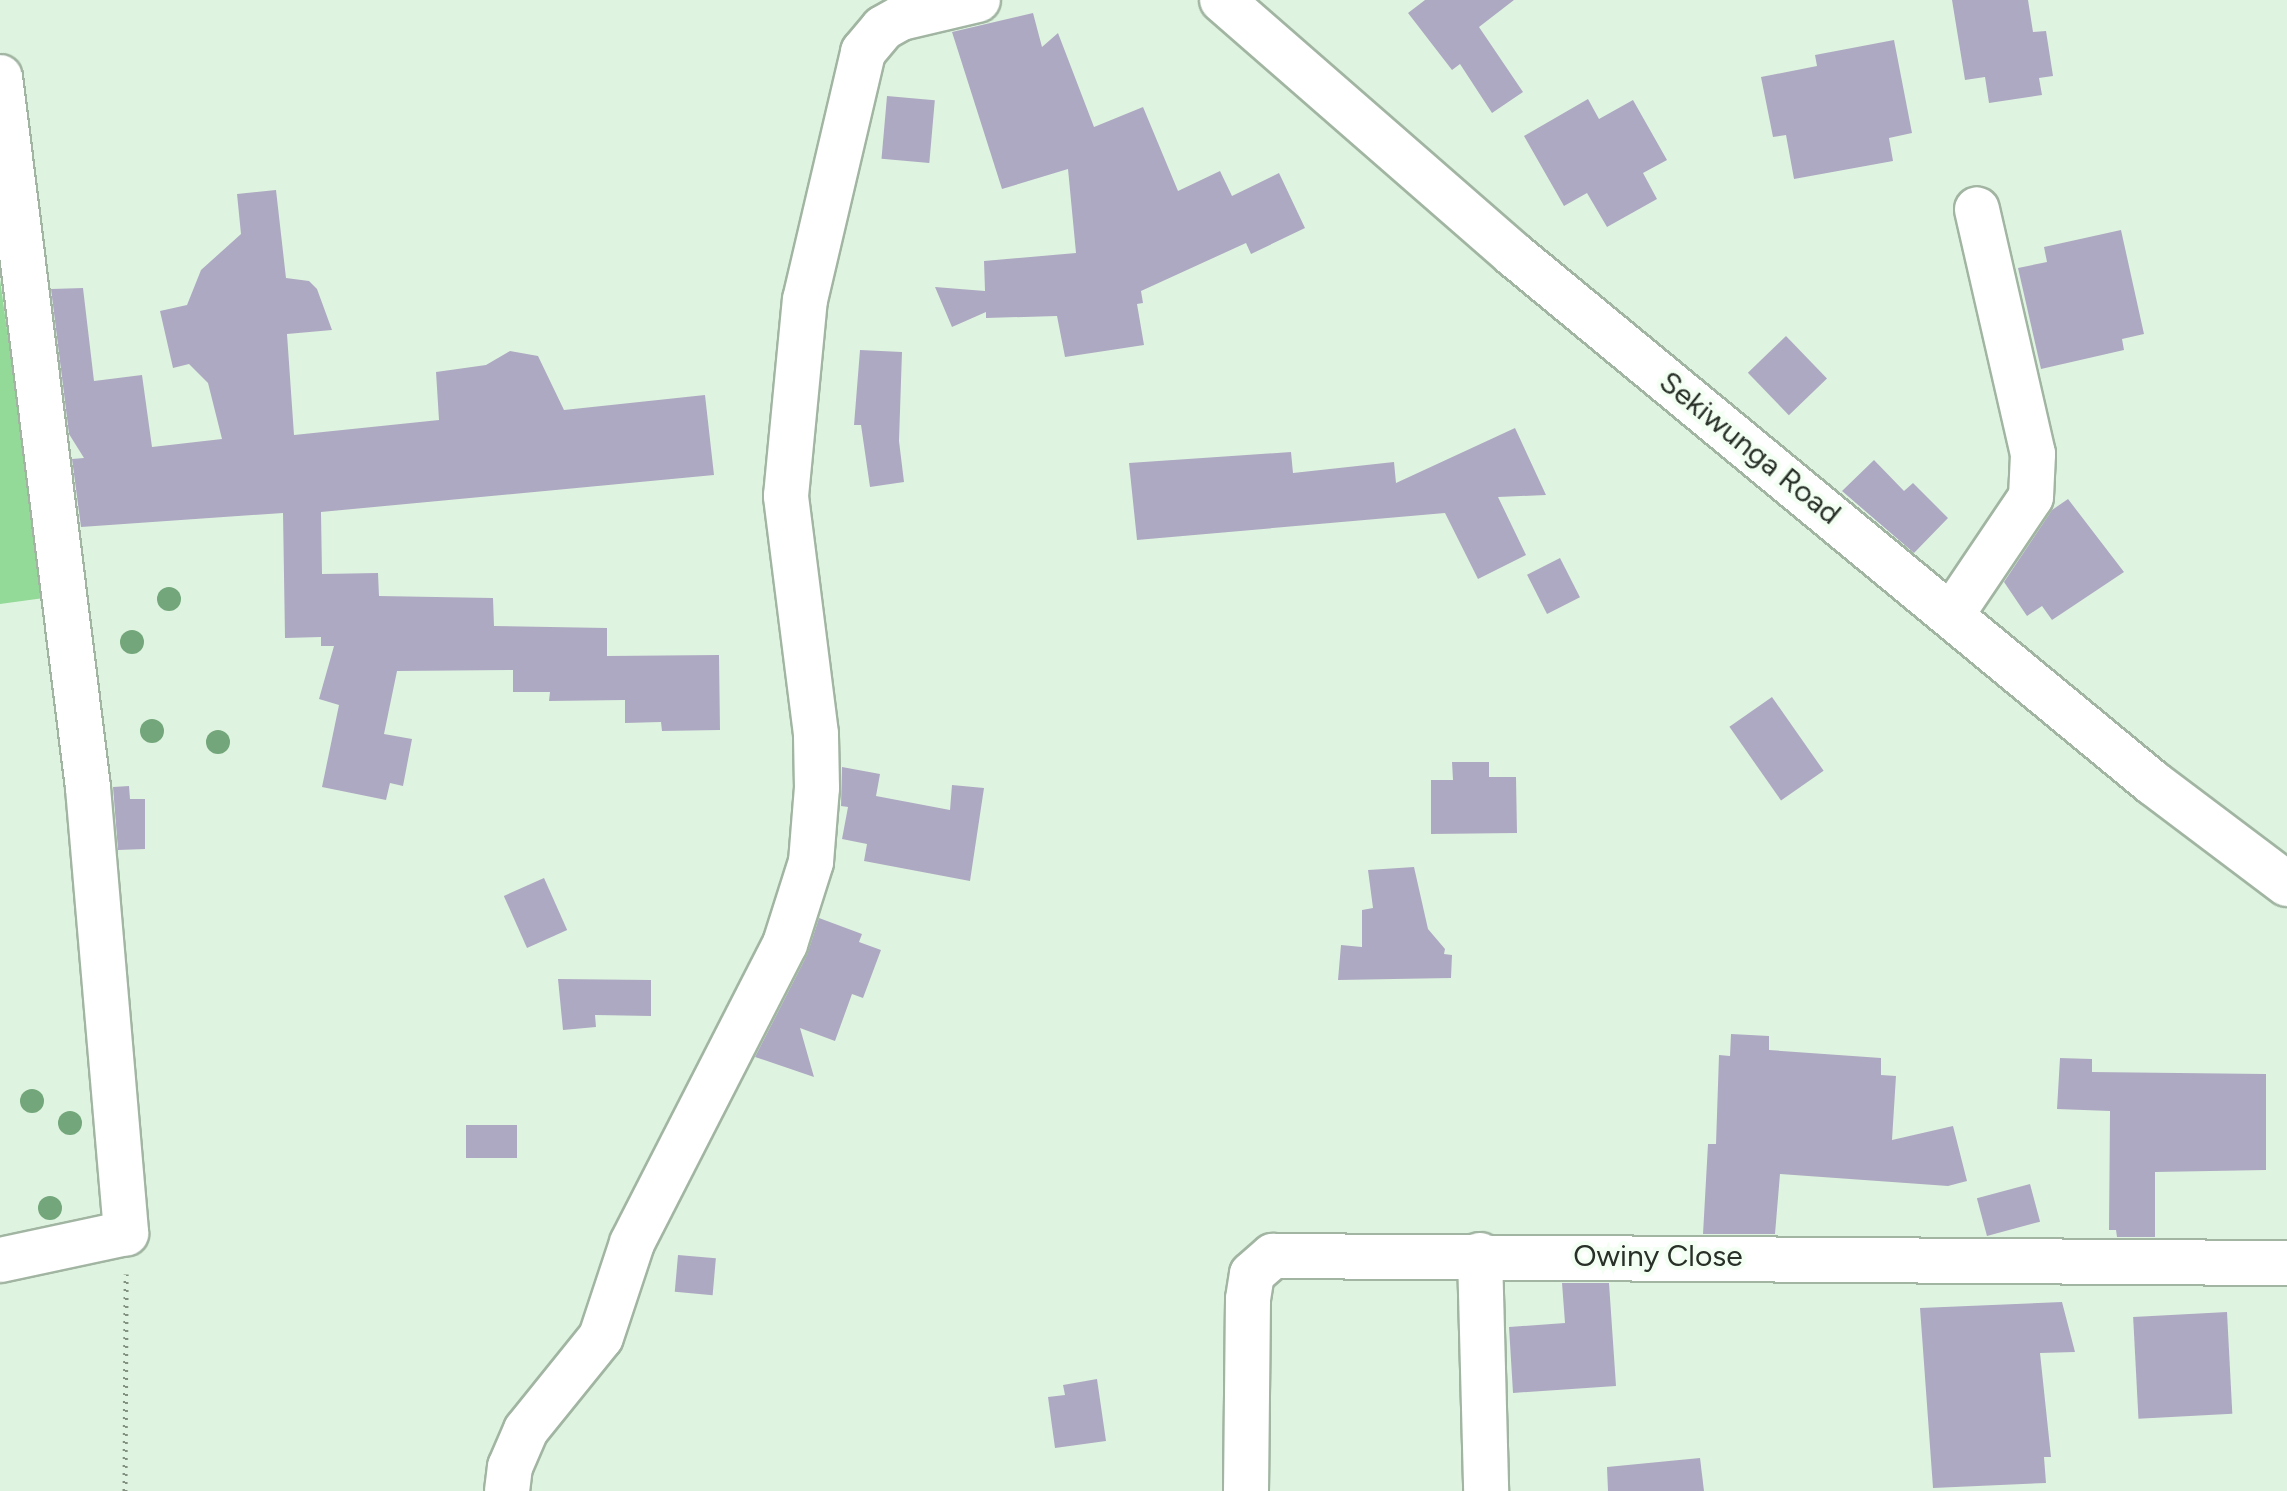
<!DOCTYPE html>
<html>
<head>
<meta charset="utf-8">
<style>
  body { margin:0 }
  #map { position:relative; width:2287px; height:1491px; overflow:hidden; background:#dff4e0; font-family:Figtree,sans-serif }
  div>[style] { position:absolute }
  .green>* { inset:0; background:#93d998 }
  .building>* { inset:0; background:#aea9c2; transform-origin:0 0 }
  .path>* { height:5px; margin-top:-2.5px; transform-origin:0; background:repeating-linear-gradient(90deg,#839183 0 2px,transparent 0 8px) }
  .roads { filter:drop-shadow(2px 0 #a1b5a2) drop-shadow(-2px 0 #a1b5a2) drop-shadow(0 2px #a1b5a2) drop-shadow(0 -2px #a1b5a2) }
  .minor>* { height:44px; margin:-22px; padding:0 22px; transform-origin:22px; border-radius:22px; background:#fff }
  .secondary>* { height:44px; margin:-22px; padding:0 22px; transform-origin:22px; border-radius:22px; background:#fff }
  .trees>* { width:24px; height:24px; margin:-12px; border-radius:50%; background:#73a67a }
  span { translate:-50% -50%; white-space:nowrap; text-align:center; line-height:1.15; -webkit-text-stroke:8px #f2fff2; paint-order:stroke }
  .street-label { font-size:30px; color:#283028 }
</style>
</head>
<body>
<div id="map">
  <div class="green">
    <i style="clip-path:polygon(0 279px,44px 598px,0 604px)"></i>
  </div>
  <div class="building">
    <i style="clip-path:polygon(1425px 0,1514px 0,1479px 27px,1523px 92px,1492px 113px,1460px 64px,1452px 70px,1408px 13px)"></i>
    <i style="clip-path:polygon(1952px 0,2028px 0,2033px 32px,2046px 31px,2053px 76px,2039px 78px,2042px 95px,1989px 103px,1985px 77px,1965px 80px)"></i>
    <i style="clip-path:polygon(1033px 13px,1042px 47px,1058px 33px,1094px 127px,1143px 107px,1178px 191px,1220px 171px,1232px 196px,1279px 173px,1305px 228px,1251px 254px,1246px 243px,1141px 291px,1143px 303px,1137px 304px,1144px 345px,1065px 357px,1057px 316px,986px 318px,986px 312px,952px 327px,935px 287px,985px 291px,984px 261px,1076px 253px,1068px 169px,1002px 189px,952px 32px)"></i>
    <i style="clip-path:polygon(1894px 40px,1912px 133px,1889px 138px,1893px 161px,1794px 179px,1786px 135px,1773px 137px,1761px 77px,1817px 66px,1815px 55px)"></i>
    <i style="left:887px;top:96px;width:48px;height:63px;rotate:5deg"></i>
    <i style="clip-path:polygon(1588px 99px,1599px 119px,1633px 100px,1667px 160px,1643px 173px,1657px 199px,1607px 227px,1587px 193px,1564px 206px,1524px 136px)"></i>
    <i style="clip-path:polygon(276px 190px,286px 278px,309px 281px,317px 289px,332px 330px,287px 334px,294px 435px,439px 420px,436px 372px,486px 365px,510px 351px,538px 356px,564px 410px,705px 395px,714px 475px,321px 512px,322px 574px,378px 573px,379px 596px,493px 598px,494px 626px,607px 628px,607px 656px,719px 655px,720px 730px,662px 731px,661px 722px,625px 723px,625px 700px,549px 701px,550px 692px,513px 692px,513px 670px,397px 671px,384px 734px,412px 739px,403px 786px,390px 783px,386px 800px,322px 787px,339px 705px,319px 699px,334px 646px,321px 646px,321px 637px,285px 638px,283px 513px,81px 527px,72px 459px,84px 458px,69px 434px,51px 289px,83px 288px,94px 381px,142px 375px,152px 447px,222px 439px,208px 383px,189px 364px,173px 368px,160px 311px,187px 305px,201px 270px,241px 234px,237px 194px)"></i>
    <i style="clip-path:polygon(2121px 230px,2144px 334px,2122px 339px,2124px 350px,2041px 369px,2018px 268px,2047px 262px,2044px 247px)"></i>
    <i style="left:1786px;top:336px;width:59px;height:53px;rotate:46deg"></i>
    <i style="clip-path:polygon(860px 350px,902px 352px,899px 441px,904px 482px,870px 487px,861px 425px,854px 425px)"></i>
    <i style="clip-path:polygon(1515px 428px,1546px 495px,1498px 497px,1526px 555px,1478px 579px,1445px 513px,1137px 540px,1129px 463px,1291px 452px,1293px 473px,1394px 462px,1396px 483px)"></i>
    <i style="clip-path:polygon(1874px 460px,1904px 491px,1913px 483px,1948px 518px,1914px 553px,1842px 491px)"></i>
    <i style="clip-path:polygon(2068px 499px,2124px 572px,2052px 620px,2042px 606px,2027px 616px,2004px 582px,2052px 510px)"></i>
    <i style="left:1560px;top:558px;width:44px;height:37px;rotate:63deg"></i>
    <i style="left:1772px;top:697px;width:90px;height:52px;rotate:55deg"></i>
    <i style="clip-path:polygon(1452px 762px,1489px 762px,1489px 777px,1516px 777px,1517px 833px,1431px 834px,1431px 780px,1453px 780px)"></i>
    <i style="clip-path:polygon(842px 767px,880px 774px,876px 796px,950px 810px,952px 785px,984px 788px,970px 881px,864px 861px,867px 844px,842px 839px,848px 807px,841px 806px)"></i>
    <i style="clip-path:polygon(129px 786px,130px 799px,145px 799px,145px 849px,118px 850px,113px 787px)"></i>
    <i style="clip-path:polygon(1414px 867px,1428px 929px,1445px 949px,1444px 954px,1452px 955px,1451px 978px,1338px 980px,1341px 945px,1362px 947px,1362px 910px,1373px 908px,1368px 870px)"></i>
    <i style="left:544px;top:878px;width:57px;height:44px;rotate:66deg"></i>
    <i style="clip-path:polygon(819px 918px,862px 934px,859px 942px,881px 950px,863px 998px,852px 994px,835px 1041px,800px 1028px,814px 1077px,755px 1057px,807px 955px)"></i>
    <i style="clip-path:polygon(558px 979px,651px 980px,651px 1016px,595px 1015px,596px 1027px,563px 1030px)"></i>
    <i style="clip-path:polygon(1731px 1034px,1769px 1036px,1769px 1050px,1881px 1058px,1881px 1075px,1896px 1076px,1892px 1140px,1953px 1126px,1967px 1181px,1948px 1186px,1780px 1174px,1775px 1234px,1703px 1234px,1708px 1144px,1716px 1144px,1719px 1055px,1730px 1056px)"></i>
    <i style="clip-path:polygon(2060px 1058px,2092px 1059px,2092px 1072px,2266px 1074px,2266px 1170px,2155px 1172px,2155px 1237px,2117px 1237px,2116px 1230px,2109px 1230px,2110px 1111px,2057px 1109px)"></i>
    <i style="left:517px;top:1125px;width:33px;height:51px;rotate:90deg"></i>
    <i style="left:2030px;top:1184px;width:39px;height:55px;rotate:75deg"></i>
    <i style="left:678px;top:1255px;width:38px;height:37px;rotate:5deg"></i>
    <i style="clip-path:polygon(1562px 1283px,1609px 1283px,1616px 1386px,1513px 1393px,1509px 1327px,1565px 1323px)"></i>
    <i style="clip-path:polygon(2062px 1302px,2075px 1352px,2040px 1353px,2051px 1457px,2044px 1457px,2046px 1483px,1933px 1488px,1920px 1308px)"></i>
    <i style="left:2227px;top:1312px;width:102px;height:94px;rotate:87deg"></i>
    <i style="clip-path:polygon(1097px 1379px,1106px 1441px,1055px 1448px,1048px 1397px,1065px 1395px,1063px 1385px)"></i>
    <i style="clip-path:polygon(1700px 1458px,1704px 1491px,1608px 1491px,1607px 1467px)"></i>
  </div>
  <div class="path">
    <i style="left:125px;top:1491px;width:217px;rotate:-89.7deg"></i>
  </div>
  <div class="roads">
    <div class="minor">
      <i style="left:0;top:77px;width:716px;rotate:82.94deg"></i>
      <i style="left:88px;top:788px;width:447px;rotate:85.1deg"></i>
      <i style="left:126px;top:1233px;width:129px;rotate:167.9deg"></i>
      <i style="left:1952px;top:614px;width:141px;rotate:-56deg"></i>
      <i style="left:2031px;top:497px;width:43px;rotate:-87.3deg"></i>
      <i style="left:2033px;top:454px;width:251px;rotate:-102.9deg"></i>
      <i style="left:1480px;top:1255px;width:236px;rotate:88.5deg"></i>
      <i style="left:507px;top:1491px;width:24px;rotate:-83deg"></i>
      <i style="left:510px;top:1467px;width:40px;rotate:-66.6deg"></i>
      <i style="left:526px;top:1430px;width:119px;rotate:-51.1deg"></i>
      <i style="left:601px;top:1337px;width:99px;rotate:-71.7deg"></i>
      <i style="left:632px;top:1243px;width:336px;rotate:-62.9deg"></i>
      <i style="left:785px;top:944px;width:86px;rotate:-72.4deg"></i>
      <i style="left:811px;top:862px;width:74px;rotate:-85.4deg"></i>
      <i style="left:817px;top:788px;width:54px;rotate:-91.1deg"></i>
      <i style="left:816px;top:734px;width:240px;rotate:-97.2deg"></i>
      <i style="left:786px;top:496px;width:197px;rotate:-84.5deg"></i>
      <i style="left:805px;top:300px;width:255px;rotate:-76.8deg"></i>
      <i style="left:863px;top:52px;width:31px;rotate:-50deg"></i>
      <i style="left:883px;top:28px;width:21px;rotate:-29deg"></i>
      <i style="left:901px;top:18px;width:79px;rotate:-13.2deg"></i>
      <i style="left:1246px;top:1491px;width:192px;rotate:-89.4deg"></i>
      <i style="left:1248px;top:1299px;width:25px;rotate:-81deg"></i>
      <i style="left:1252px;top:1274px;width:28px;rotate:-41deg"></i>
      <i style="left:1273px;top:1256px;width:1014px;rotate:0.4deg"></i>
    </div>
    <div class="secondary">
      <i style="left:1222px;top:0;width:386px;rotate:41.1deg"></i>
      <i style="left:1513px;top:254px;width:830px;rotate:39.58deg"></i>
      <i style="left:2153px;top:783px;width:168px;rotate:37deg"></i>
    </div>
  </div>
  <div class="trees">
    <i style="left:169px;top:599px"></i>
    <i style="left:132px;top:642px"></i>
    <i style="left:152px;top:731px"></i>
    <i style="left:218px;top:742px"></i>
    <i style="left:32px;top:1101px"></i>
    <i style="left:70px;top:1123px"></i>
    <i style="left:50px;top:1208px"></i>
  </div>
  <div class="street-label">
    <span style="left:1750px;top:448px;rotate:39deg">Sekiwunga Road</span>
    <span style="left:1658px;top:1256px">Owiny Close</span>
  </div>
</div>
</body>
</html>
